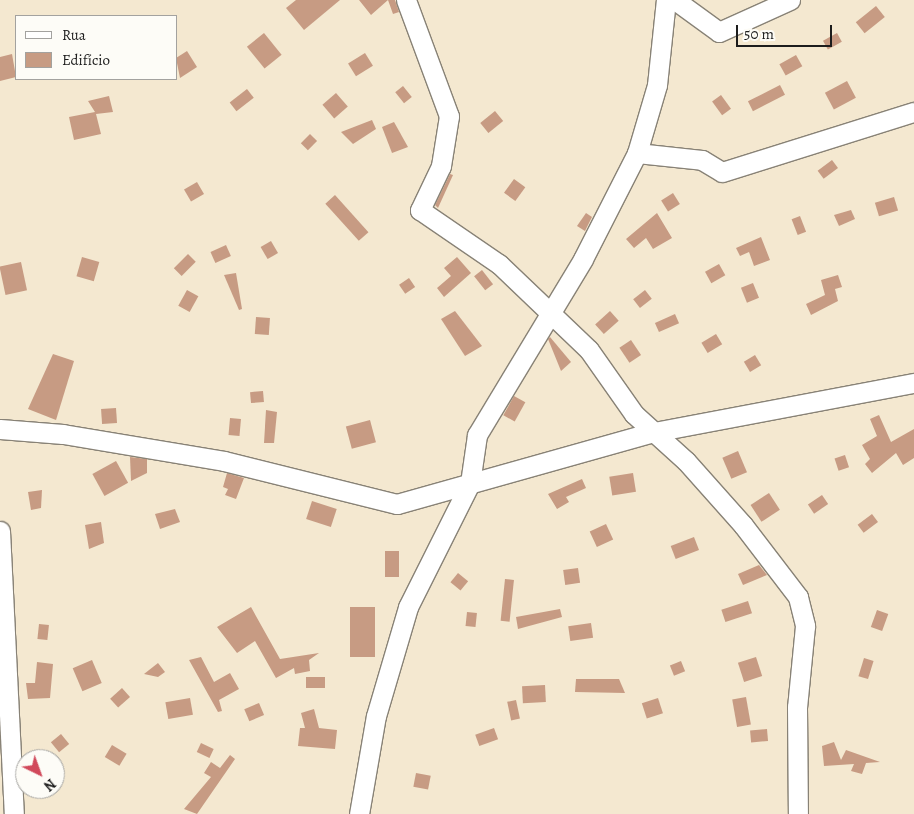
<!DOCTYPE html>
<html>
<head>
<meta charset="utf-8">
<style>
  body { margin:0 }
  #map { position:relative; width:914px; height:814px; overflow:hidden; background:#f4e8d0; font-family:Alegreya,serif }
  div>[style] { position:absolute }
  .building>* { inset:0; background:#c79b83; transform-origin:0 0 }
  .roads { filter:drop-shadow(1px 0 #888276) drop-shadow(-1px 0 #888276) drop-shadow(0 1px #888276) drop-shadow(0 -1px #888276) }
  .minor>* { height:19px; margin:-9.5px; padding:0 9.5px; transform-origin:9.5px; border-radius:9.5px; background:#fff }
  span { translate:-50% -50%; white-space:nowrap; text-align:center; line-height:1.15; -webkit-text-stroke:5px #fdfcf7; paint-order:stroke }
  .legend { position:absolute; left:15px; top:15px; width:162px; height:65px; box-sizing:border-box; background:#fdfcf7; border:1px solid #a3a29f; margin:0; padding:6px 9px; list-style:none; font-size:15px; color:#1c1c1c }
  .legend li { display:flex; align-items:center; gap:10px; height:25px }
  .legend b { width:25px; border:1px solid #a3a29f }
  .north { position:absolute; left:15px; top:749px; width:50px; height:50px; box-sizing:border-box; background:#fdfcf7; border:1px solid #a3a29f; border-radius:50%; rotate:138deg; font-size:14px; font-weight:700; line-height:20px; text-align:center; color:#1c1c1c }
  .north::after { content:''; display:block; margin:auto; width:18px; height:22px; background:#d1495b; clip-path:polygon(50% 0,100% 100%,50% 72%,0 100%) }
  .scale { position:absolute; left:736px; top:25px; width:96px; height:22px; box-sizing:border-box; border:2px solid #1c1c1c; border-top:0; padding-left:6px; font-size:15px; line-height:18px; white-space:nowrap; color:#1c1c1c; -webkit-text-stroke:4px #fdfcf7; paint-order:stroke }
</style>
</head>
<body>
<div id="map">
  <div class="building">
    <i style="clip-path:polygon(296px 0,340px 0,304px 30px,286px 8px)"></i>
    <i style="clip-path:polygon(359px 0,395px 0,399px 12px,393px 14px,388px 0,371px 15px)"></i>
    <i style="left:876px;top:6px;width:14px;height:26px;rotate:51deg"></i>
    <i style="left:264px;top:33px;width:28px;height:22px;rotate:51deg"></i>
    <i style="left:837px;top:33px;width:10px;height:16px;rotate:61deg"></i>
    <i style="clip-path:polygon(187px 51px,197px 67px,180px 78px,176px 58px)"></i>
    <i style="left:365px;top:53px;width:15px;height:20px;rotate:58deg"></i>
    <i style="clip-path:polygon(12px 54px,16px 77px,0 81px,0 57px)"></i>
    <i style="left:796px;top:55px;width:13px;height:19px;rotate:61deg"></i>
    <i style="left:847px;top:81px;width:19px;height:25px;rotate:62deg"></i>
    <i style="left:780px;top:85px;width:11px;height:36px;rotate:63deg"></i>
    <i style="left:403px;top:86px;width:14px;height:10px;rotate:51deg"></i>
    <i style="left:247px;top:89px;width:11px;height:22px;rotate:52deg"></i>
    <i style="left:336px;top:93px;width:18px;height:18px;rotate:49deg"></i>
    <i style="left:721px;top:95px;width:17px;height:11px;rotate:54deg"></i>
    <i style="clip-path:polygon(109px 96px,113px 112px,96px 114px,101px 134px,74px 140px,69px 117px,95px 112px,88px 101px)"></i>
    <i style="left:495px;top:111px;width:13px;height:19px;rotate:51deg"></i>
    <i style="clip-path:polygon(372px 120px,376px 129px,353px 144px,341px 132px)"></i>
    <i style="clip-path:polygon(394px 122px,408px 147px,392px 153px,382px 127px)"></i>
    <i style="left:310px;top:134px;width:10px;height:13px;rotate:45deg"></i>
    <i style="left:832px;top:160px;width:10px;height:18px;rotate:53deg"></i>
    <i style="clip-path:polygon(450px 174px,453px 175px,438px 208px,435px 205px)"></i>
    <i style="left:514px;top:179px;width:14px;height:17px;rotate:36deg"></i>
    <i style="left:197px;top:182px;width:14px;height:15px;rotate:60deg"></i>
    <i style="left:673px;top:193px;width:13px;height:14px;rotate:58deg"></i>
    <i style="left:335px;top:195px;width:50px;height:13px;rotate:48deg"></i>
    <i style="left:894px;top:197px;width:14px;height:20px;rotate:73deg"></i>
    <i style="clip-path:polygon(851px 210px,855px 219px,839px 226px,834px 215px)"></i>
    <i style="clip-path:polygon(586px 213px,592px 217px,585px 231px,577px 226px)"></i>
    <i style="clip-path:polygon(657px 213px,672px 238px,653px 249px,646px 238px,634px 248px,626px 239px)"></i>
    <i style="left:800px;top:216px;width:17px;height:9px;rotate:69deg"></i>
    <i style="clip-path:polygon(761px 237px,770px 260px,754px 266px,749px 252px,740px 256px,736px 248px)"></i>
    <i style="left:271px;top:241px;width:14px;height:12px;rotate:60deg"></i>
    <i style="left:226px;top:245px;width:12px;height:17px;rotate:66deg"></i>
    <i style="left:188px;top:254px;width:11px;height:20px;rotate:45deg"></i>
    <i style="left:82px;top:257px;width:18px;height:20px;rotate:16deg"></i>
    <i style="clip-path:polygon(457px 257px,471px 273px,444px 297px,437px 288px,451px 276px,444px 268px)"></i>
    <i style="left:21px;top:262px;width:29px;height:22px;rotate:78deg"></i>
    <i style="left:719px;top:264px;width:13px;height:16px;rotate:61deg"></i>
    <i style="left:482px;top:270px;width:18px;height:10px;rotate:52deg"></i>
    <i style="clip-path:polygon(236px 273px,242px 309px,239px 310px,224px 275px)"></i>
    <i style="clip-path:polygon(838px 275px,842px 287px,835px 289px,838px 301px,811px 315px,806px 304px,825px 295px,821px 280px)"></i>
    <i style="left:409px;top:278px;width:11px;height:12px;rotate:56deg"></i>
    <i style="left:753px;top:283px;width:16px;height:13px;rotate:68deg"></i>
    <i style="left:187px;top:290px;width:13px;height:18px;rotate:29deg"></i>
    <i style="left:645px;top:290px;width:11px;height:15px;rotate:52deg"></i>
    <i style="clip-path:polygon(455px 311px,482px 346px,465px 356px,441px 319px)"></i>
    <i style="left:610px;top:311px;width:13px;height:20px;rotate:48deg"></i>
    <i style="left:675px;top:314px;width:10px;height:22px;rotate:66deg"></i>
    <i style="left:256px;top:317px;width:14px;height:17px;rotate:4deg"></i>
    <i style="left:716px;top:334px;width:12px;height:17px;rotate:59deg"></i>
    <i style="clip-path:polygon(550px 337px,571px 362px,561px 371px,548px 339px)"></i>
    <i style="left:631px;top:340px;width:18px;height:14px;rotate:56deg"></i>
    <i style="clip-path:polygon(53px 354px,74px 361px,56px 420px,28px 409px)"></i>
    <i style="left:755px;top:355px;width:12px;height:13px;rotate:59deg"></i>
    <i style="left:263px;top:391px;width:11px;height:13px;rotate:85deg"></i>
    <i style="left:514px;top:396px;width:13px;height:22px;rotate:29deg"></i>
    <i style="left:116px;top:408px;width:15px;height:15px;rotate:86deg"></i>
    <i style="clip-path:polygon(266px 410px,277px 412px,274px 443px,264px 443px)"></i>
    <i style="clip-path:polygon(879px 415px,891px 442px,914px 429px,914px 458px,903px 465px,896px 453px,872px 473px,865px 464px,870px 459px,862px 445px,877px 436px,870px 419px)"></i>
    <i style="left:230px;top:418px;width:11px;height:17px;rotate:5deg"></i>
    <i style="left:370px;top:420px;width:23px;height:25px;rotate:75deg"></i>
    <i style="left:738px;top:451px;width:23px;height:17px;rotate:67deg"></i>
    <i style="left:845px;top:455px;width:13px;height:11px;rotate:72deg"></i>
    <i style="clip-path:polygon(130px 457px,147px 459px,147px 473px,131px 481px)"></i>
    <i style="left:116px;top:461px;width:25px;height:27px;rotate:61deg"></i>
    <i style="clip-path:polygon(227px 473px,244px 478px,236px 499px,225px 495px,228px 489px,223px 487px)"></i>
    <i style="left:633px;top:473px;width:19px;height:24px;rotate:81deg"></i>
    <i style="clip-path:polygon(582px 479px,586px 488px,566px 497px,569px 502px,557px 509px,548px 494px)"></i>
    <i style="clip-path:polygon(42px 490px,41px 508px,31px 510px,28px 492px)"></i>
    <i style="left:769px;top:493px;width:20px;height:22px;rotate:57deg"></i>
    <i style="left:822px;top:495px;width:11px;height:17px;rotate:56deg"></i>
    <i style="left:312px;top:501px;width:26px;height:19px;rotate:18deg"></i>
    <i style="clip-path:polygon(175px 509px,180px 522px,160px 529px,155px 514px)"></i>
    <i style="left:872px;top:514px;width:10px;height:18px;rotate:53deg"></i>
    <i style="clip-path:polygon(101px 522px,104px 543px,89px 549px,85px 525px)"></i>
    <i style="left:606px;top:524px;width:17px;height:18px;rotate:65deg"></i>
    <i style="left:694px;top:537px;width:14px;height:25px;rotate:69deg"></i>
    <i style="left:385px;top:551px;width:14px;height:26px"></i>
    <i style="clip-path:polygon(759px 565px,767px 575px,743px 585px,738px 574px)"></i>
    <i style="left:578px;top:568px;width:15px;height:15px;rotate:82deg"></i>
    <i style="left:458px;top:573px;width:13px;height:12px;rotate:39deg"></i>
    <i style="left:505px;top:579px;width:9px;height:42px;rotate:6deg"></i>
    <i style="left:748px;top:601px;width:13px;height:28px;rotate:72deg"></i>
    <i style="clip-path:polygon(251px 607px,280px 659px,319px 653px,309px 660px,310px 671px,295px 674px,294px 668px,276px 678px,255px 641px,237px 653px,217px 627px)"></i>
    <i style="left:350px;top:607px;width:25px;height:50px"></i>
    <i style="clip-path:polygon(560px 609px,562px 617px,518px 629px,516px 617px)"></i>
    <i style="left:877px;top:610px;width:12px;height:18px;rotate:20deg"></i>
    <i style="left:467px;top:612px;width:10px;height:14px;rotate:6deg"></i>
    <i style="left:591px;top:623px;width:15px;height:23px;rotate:82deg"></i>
    <i style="left:39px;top:624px;width:10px;height:15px;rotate:6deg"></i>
    <i style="clip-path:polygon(201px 657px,214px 682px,230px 673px,239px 689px,219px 700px,222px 711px,218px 712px,189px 660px)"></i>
    <i style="left:756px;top:657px;width:20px;height:19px;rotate:72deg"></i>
    <i style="left:864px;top:658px;width:10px;height:19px;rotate:17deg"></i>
    <i style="left:92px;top:660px;width:25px;height:21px;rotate:67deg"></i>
    <i style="left:681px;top:661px;width:11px;height:12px;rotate:68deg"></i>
    <i style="clip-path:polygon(37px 662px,53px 664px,50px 698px,28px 699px,26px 683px,35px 683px)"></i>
    <i style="clip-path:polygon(158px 663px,165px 672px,158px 677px,144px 674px)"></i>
    <i style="left:325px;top:677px;width:11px;height:19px;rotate:90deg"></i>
    <i style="clip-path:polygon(576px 679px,619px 679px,625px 693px,575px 692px)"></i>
    <i style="left:545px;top:685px;width:17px;height:23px;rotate:87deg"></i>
    <i style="left:122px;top:688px;width:12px;height:16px;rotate:48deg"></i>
    <i style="left:746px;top:697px;width:28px;height:14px;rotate:80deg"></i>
    <i style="left:190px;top:698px;width:17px;height:25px;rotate:80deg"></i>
    <i style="left:658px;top:698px;width:16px;height:17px;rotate:72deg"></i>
    <i style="left:516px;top:700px;width:19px;height:9px;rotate:78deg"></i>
    <i style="left:259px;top:703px;width:13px;height:16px;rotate:67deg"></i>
    <i style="clip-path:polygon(314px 709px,319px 728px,337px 730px,335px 749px,298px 746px,300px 728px,305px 728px,301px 713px)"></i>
    <i style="left:494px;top:728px;width:12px;height:20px;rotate:70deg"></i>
    <i style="left:767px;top:729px;width:12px;height:17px;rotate:85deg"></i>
    <i style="left:61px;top:734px;width:13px;height:13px;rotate:51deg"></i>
    <i style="clip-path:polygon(834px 742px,841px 760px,846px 750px,880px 762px,866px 763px,862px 774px,851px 771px,854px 764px,824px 766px,822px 746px)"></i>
    <i style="left:201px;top:743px;width:14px;height:10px;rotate:25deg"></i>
    <i style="left:112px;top:745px;width:17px;height:14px;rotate:31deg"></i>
    <i style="clip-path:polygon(230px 755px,235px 759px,197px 814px,184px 809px,211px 777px,204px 773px,211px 762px,220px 768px)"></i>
    <i style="left:416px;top:773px;width:15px;height:14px;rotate:11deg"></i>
  </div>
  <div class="roads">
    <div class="minor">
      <i style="left:406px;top:0;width:124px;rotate:69.7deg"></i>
      <i style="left:449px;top:116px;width:51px;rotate:99.1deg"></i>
      <i style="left:441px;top:166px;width:49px;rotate:115.5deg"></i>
      <i style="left:420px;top:210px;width:96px;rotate:34.4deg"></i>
      <i style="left:499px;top:264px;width:124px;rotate:43.7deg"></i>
      <i style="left:589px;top:350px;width:78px;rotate:54.9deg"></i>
      <i style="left:634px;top:414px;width:70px;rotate:42.1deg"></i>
      <i style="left:686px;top:461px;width:86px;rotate:48.3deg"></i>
      <i style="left:743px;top:525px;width:91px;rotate:52.6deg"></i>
      <i style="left:798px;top:597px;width:30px;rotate:76deg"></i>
      <i style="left:805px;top:626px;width:81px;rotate:95.6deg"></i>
      <i style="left:797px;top:707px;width:107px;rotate:89.5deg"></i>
      <i style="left:675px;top:0;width:54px;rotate:36deg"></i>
      <i style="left:719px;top:32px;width:78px;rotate:-24.3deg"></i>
      <i style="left:637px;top:153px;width:71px;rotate:-73.6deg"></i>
      <i style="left:657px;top:85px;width:85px;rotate:-84deg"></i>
      <i style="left:0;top:429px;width:63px;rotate:4.5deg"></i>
      <i style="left:63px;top:434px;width:163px;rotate:9.5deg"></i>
      <i style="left:224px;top:461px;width:178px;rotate:14deg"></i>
      <i style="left:397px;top:504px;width:267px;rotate:-15.7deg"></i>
      <i style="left:654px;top:432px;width:265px;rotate:-10.7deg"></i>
      <i style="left:0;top:531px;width:283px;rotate:87.2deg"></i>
      <i style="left:359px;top:814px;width:99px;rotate:-80.2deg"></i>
      <i style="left:376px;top:716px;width:114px;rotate:-73.6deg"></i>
      <i style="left:408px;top:607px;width:139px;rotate:-63.4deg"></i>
      <i style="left:470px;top:483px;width:49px;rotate:-81.7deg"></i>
      <i style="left:477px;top:435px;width:205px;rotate:-58.9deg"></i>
      <i style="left:583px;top:259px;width:119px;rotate:-63deg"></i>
      <i style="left:637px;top:153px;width:65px;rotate:6.1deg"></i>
      <i style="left:702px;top:160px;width:23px;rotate:31deg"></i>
      <i style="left:722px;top:172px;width:201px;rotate:-17.4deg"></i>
    </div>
  </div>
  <ul class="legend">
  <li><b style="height:6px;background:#fff"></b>Rua</li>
  <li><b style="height:14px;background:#c79b83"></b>Edifício</li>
  </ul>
  <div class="north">N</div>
  <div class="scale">50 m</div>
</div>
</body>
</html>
